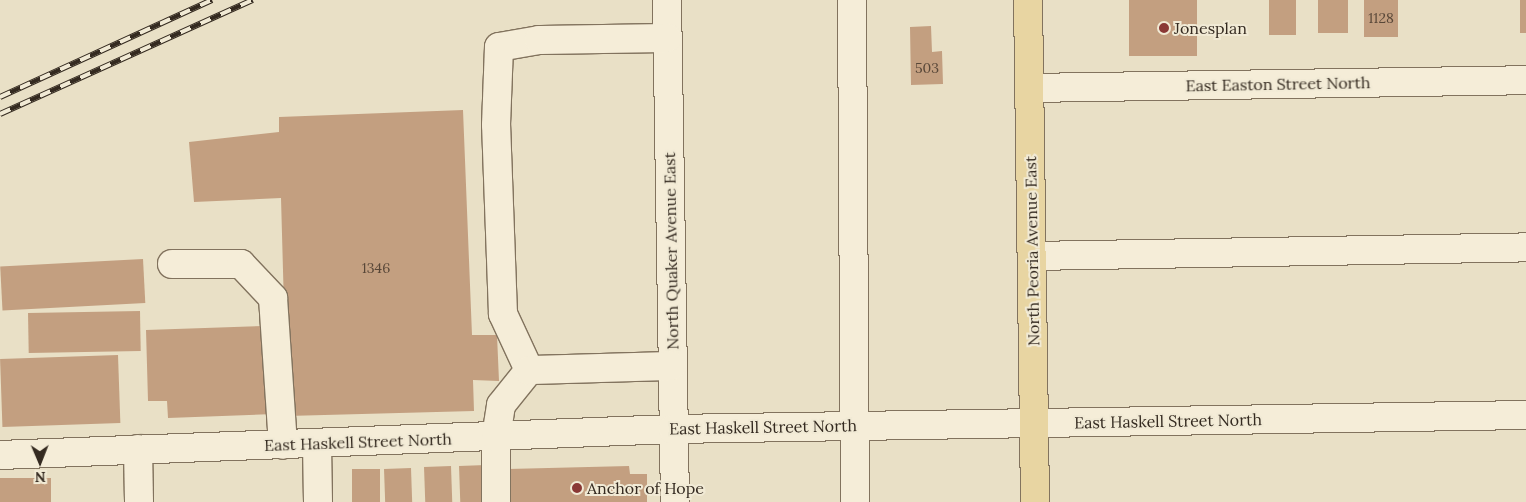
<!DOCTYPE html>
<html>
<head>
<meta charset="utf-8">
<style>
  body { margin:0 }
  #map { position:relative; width:1526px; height:502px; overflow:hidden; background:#e9e0c6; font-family:Lora,serif }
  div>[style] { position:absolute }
  .building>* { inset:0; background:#c39f80; transform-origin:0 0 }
  .roads { filter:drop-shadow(1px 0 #82735e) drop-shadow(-1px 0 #82735e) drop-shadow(0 1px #82735e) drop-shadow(0 -1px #82735e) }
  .minor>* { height:28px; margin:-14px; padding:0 14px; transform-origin:14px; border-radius:14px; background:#f5edd8 }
  .major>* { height:28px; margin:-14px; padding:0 14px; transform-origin:14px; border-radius:14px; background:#e8d5a2 }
  .rail>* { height:5.5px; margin-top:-2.75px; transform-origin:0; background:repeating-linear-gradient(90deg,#f1ead5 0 11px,#342a20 0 22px); box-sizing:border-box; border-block:1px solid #342a20 }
  .dots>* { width:14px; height:14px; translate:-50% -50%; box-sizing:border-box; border:2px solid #f1ead5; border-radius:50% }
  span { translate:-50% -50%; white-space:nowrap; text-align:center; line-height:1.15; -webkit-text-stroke:4px #f1ead5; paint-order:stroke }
  .number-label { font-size:14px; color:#584738 }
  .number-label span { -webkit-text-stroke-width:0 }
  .poi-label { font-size:16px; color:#342a20 }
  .left { translate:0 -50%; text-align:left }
  .street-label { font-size:16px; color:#342a20 }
  .north { position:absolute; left:15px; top:437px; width:50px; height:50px; -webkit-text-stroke:4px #f1ead5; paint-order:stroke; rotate:179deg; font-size:14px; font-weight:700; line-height:20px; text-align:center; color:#342a20 }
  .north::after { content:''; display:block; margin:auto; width:18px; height:22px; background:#342a20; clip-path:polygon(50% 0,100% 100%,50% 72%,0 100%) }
</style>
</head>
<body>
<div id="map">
  <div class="building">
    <i style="left:1129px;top:0;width:68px;height:56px"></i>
    <i style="left:1269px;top:0;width:27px;height:35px"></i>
    <i style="left:1318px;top:0;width:30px;height:33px"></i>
    <i style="left:1364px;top:0;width:34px;height:37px"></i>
    <i style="left:1520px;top:0;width:6px;height:33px"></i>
    <i style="clip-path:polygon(931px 26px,932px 52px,942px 51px,943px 84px,911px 85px,910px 27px)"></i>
    <i style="clip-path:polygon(463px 110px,472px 335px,497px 335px,499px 381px,473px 380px,474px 411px,287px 416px,281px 198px,194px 202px,189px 142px,279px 132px,279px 117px)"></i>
    <i style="left:143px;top:259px;width:44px;height:143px;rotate:87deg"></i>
    <i style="left:140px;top:311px;width:40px;height:112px;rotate:89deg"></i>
    <i style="clip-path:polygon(265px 326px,274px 414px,168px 418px,167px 401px,148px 401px,146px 330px)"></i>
    <i style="left:118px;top:355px;width:68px;height:118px;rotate:88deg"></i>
    <i style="left:486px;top:465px;width:37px;height:27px;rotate:88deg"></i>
    <i style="left:451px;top:466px;width:36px;height:27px;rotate:88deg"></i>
    <i style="clip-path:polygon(629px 466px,630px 474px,647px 474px,647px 502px,506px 502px,506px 469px)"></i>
    <i style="left:411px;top:468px;width:34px;height:27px;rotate:88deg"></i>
    <i style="left:352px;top:469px;width:28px;height:33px"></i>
    <i style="left:0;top:478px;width:51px;height:24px"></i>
  </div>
  <div class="roads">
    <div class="minor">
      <i style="left:667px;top:0;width:502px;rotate:89.09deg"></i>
      <i style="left:852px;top:0;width:502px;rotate:89.66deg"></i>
      <i style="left:1029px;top:88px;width:497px;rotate:-0.9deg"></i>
      <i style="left:1032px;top:256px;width:494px;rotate:-1deg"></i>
      <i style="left:172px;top:264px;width:69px"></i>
      <i style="left:241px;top:264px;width:47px;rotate:46.7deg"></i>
      <i style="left:273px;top:298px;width:147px;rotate:86.1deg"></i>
      <i style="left:529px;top:370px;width:62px;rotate:-114.9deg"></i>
      <i style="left:503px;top:314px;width:189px;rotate:-92.1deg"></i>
      <i style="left:496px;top:125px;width:78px;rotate:-87.8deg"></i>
      <i style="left:499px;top:47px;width:41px;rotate:-9.9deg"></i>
      <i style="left:539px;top:40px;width:128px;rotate:-0.9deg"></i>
      <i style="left:317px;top:444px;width:58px;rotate:89deg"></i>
      <i style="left:138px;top:449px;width:53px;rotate:88.9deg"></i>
      <i style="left:0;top:455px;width:674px;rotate:-2.21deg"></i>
      <i style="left:673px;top:429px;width:853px;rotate:-0.94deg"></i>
      <i style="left:496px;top:502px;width:65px;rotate:-90deg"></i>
      <i style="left:496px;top:437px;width:32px;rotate:-81deg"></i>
      <i style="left:501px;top:405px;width:45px;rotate:-51.3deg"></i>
      <i style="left:529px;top:370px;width:143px;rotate:-1.6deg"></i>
    </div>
    <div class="major">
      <i style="left:1028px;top:0;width:502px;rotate:89.2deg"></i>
    </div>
  </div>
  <div class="rail">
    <i style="left:0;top:97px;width:233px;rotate:-24.6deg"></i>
    <i style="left:0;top:114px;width:277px;rotate:-24.3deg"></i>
  </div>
  <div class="dots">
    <i style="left:1164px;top:28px;background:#8a3835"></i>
    <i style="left:577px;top:488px;background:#8a3835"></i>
  </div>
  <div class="number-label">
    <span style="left:1381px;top:18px">1128</span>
    <span style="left:927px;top:68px">503</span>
    <span style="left:376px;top:268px">1346</span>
  </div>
  <div class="poi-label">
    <span class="left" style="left:1174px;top:28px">Jonesplan</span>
    <span class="left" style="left:587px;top:488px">Anchor of Hope</span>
  </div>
  <div class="street-label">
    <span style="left:1278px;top:84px;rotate:-1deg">East Easton Street North</span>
    <span style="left:671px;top:251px;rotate:-91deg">North Quaker Avenue East</span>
    <span style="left:1032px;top:251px;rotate:-91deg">North Peoria Avenue East</span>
    <span style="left:1168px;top:421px;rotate:-1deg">East Haskell Street North</span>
    <span style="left:763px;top:427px;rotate:-1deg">East Haskell Street North</span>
    <span style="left:358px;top:442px;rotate:-2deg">East Haskell Street North</span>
  </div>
  <div class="north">N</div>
</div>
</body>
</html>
